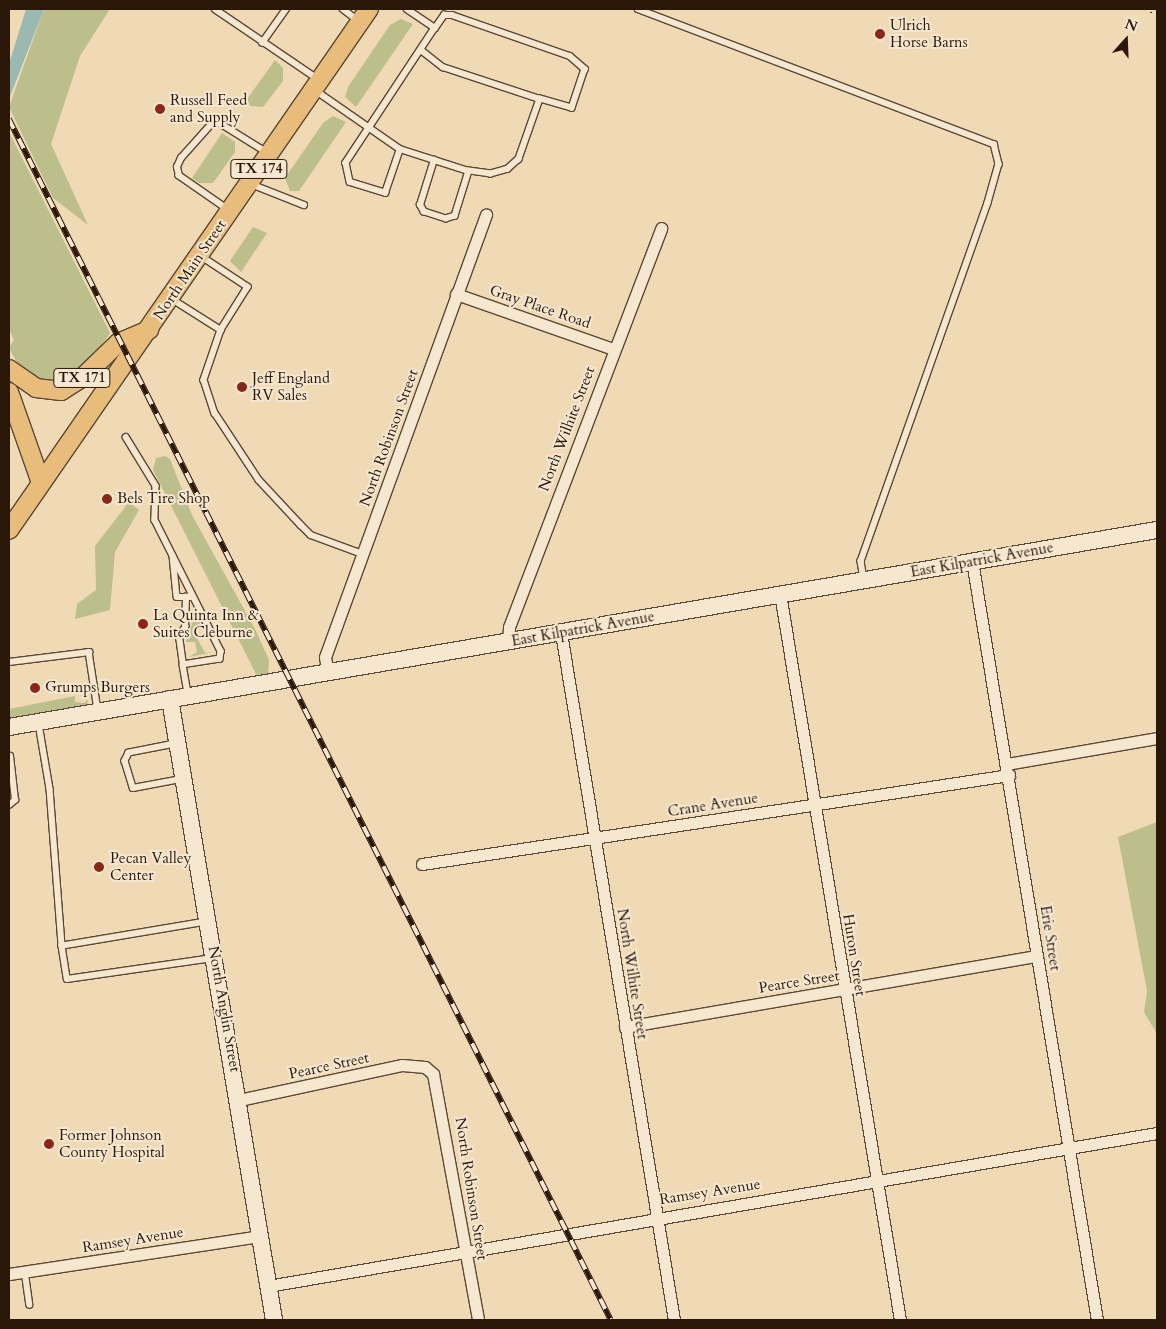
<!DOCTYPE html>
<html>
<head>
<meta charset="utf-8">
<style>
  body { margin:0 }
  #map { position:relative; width:1166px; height:1329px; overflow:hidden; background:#f0dab6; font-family:Cardo,serif }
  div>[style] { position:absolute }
  .green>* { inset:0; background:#bcbe8c }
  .water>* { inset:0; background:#9abab1 }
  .path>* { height:2px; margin-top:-1px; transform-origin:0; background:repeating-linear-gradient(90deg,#2b1708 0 1px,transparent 0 3.5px) }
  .roads { filter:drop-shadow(1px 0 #5c4834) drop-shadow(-1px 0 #5c4834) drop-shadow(0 1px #5c4834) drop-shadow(0 -1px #5c4834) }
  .lane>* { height:5.5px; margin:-2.75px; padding:0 2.75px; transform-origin:2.75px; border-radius:2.75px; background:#f5e7d0 }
  .street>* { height:11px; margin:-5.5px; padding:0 5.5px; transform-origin:5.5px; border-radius:5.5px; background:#f5e7d0 }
  .secondary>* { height:16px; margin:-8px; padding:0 8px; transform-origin:8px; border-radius:8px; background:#f5e7d0 }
  .primary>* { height:18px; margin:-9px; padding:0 9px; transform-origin:9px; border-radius:9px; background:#e8bd7b }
  .rail>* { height:5.5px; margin-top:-2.75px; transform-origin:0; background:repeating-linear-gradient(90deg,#f5e7d0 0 11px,#2b1708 0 22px); box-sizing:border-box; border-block:1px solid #2b1708 }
  .dots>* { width:14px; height:14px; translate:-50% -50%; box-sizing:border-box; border:2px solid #f5e7d0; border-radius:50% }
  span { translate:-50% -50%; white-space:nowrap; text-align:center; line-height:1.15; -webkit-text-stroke:4px #f5e7d0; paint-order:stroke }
  .shield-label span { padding:1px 4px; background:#f5e7d0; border:1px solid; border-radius:4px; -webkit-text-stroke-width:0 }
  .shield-label { font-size:14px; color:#2b1708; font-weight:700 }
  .poi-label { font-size:15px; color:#2b1708 }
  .left { translate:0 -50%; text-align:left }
  .street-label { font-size:15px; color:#2b1708 }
  .frame { position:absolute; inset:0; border:10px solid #2b1708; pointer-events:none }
  .north { position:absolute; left:1101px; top:15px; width:50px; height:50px; -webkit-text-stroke:4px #f5e7d0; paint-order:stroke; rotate:20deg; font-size:14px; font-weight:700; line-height:20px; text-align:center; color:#2b1708 }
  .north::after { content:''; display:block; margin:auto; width:18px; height:22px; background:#2b1708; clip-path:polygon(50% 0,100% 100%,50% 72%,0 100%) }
</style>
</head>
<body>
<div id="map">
  <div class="green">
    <i style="clip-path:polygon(44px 9px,110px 9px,80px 56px,51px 144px,88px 225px,53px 198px,9px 107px)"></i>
    <i style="clip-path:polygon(401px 19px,413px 24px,356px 107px,345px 97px,348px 87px,390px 25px)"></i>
    <i style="clip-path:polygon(275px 60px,283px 68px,283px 81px,263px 107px,251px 106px,245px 102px)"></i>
    <i style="clip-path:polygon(333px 116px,346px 122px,299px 191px,290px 191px,285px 178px,323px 123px)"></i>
    <i style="clip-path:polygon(9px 132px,110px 333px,89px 363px,60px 382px,37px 380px,20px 368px,9px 348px,14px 340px,9px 329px)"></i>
    <i style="clip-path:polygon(222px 133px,235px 142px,235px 152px,213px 183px,199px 183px,192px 178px)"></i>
    <i style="clip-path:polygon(253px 227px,267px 233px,241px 272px,230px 261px)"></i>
    <i style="clip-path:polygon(165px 456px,170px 459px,192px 515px,255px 629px,269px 660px,268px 677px,257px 676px,153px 470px,156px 458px)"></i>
    <i style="clip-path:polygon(129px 502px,139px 510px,115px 552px,110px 610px,75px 619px,77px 604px,96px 590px,95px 546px)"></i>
    <i style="clip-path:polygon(195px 615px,201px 625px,193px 631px,205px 653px,214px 652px,189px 657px,197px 652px,195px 642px,186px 642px)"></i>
    <i style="clip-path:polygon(75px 696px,75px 702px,85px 703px,87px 699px,88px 705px,9px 719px,9px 709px)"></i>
    <i style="clip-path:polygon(1157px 822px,1157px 1034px,1144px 1012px,1147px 991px,1118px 837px)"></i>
  </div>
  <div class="water">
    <i style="clip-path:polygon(26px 9px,44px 9px,9px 99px,9px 64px)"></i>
  </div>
  <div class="path">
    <i style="left:1151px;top:13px;width:4px;rotate:-76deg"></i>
  </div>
  <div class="roads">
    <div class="lane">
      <i style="left:215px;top:9px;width:125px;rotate:34.2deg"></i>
      <i style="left:343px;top:9px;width:20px;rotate:37deg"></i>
      <i style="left:407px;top:9px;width:34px;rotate:34deg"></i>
      <i style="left:435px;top:28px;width:162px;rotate:123.4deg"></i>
      <i style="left:346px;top:163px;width:19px;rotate:78deg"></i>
      <i style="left:350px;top:182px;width:37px;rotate:17deg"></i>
      <i style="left:385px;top:193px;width:46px;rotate:-71.2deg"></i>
      <i style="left:400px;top:149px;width:72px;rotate:17.7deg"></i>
      <i style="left:469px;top:171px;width:47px;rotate:107.3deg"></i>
      <i style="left:455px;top:216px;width:9px;rotate:162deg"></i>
      <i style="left:446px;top:219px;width:23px;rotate:-162deg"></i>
      <i style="left:424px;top:212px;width:8px;rotate:-120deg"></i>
      <i style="left:420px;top:205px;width:47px;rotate:-72.7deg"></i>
      <i style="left:638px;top:9px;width:381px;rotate:20.8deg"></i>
      <i style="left:994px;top:144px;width:21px;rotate:76deg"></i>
      <i style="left:999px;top:164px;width:41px;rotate:105.8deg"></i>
      <i style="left:988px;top:203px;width:380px;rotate:109.5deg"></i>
      <i style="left:861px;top:561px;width:18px;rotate:81deg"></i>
      <i style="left:435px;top:28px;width:16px;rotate:-55deg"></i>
      <i style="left:444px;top:15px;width:8px"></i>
      <i style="left:452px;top:15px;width:125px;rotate:19.2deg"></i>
      <i style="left:570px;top:56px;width:20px;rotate:41deg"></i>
      <i style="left:585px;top:69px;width:41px;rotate:108.4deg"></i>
      <i style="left:572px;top:108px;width:33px;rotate:-164deg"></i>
      <i style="left:540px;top:99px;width:64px;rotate:109.3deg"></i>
      <i style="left:519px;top:159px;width:15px;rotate:138deg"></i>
      <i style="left:508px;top:169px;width:18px;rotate:164deg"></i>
      <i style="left:491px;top:174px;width:22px;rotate:-172deg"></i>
      <i style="left:262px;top:43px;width:42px;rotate:-54.8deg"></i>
      <i style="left:421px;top:50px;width:28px;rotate:38deg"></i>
      <i style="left:443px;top:67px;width:102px;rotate:18.3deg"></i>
      <i style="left:315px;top:90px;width:103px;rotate:34.8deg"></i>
      <i style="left:251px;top:184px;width:57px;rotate:21.6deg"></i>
      <i style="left:228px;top:210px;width:60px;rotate:-145.2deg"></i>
      <i style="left:179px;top:176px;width:9px;rotate:-103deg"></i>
      <i style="left:177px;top:167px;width:10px;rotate:-66deg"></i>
      <i style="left:181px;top:158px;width:51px;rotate:-48.2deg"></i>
      <i style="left:215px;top:120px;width:62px;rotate:31.9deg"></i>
      <i style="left:201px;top:256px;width:56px;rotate:33.4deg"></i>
      <i style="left:248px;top:287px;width:51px;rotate:122.1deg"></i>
      <i style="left:221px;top:330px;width:53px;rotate:108.8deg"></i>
      <i style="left:204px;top:380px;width:35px;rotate:72deg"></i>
      <i style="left:215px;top:413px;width:80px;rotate:56.7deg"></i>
      <i style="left:259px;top:480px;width:62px;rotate:47deg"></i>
      <i style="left:301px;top:525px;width:14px;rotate:45deg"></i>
      <i style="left:311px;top:535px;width:55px;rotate:20.1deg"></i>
      <i style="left:172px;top:299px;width:58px;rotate:32.3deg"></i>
      <i style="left:126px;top:437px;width:57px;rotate:58.5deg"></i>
      <i style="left:156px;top:486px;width:34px;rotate:92deg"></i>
      <i style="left:155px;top:520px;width:147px;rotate:63.3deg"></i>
      <i style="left:221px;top:651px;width:8px;rotate:97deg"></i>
      <i style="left:220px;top:659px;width:37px;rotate:171deg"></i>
      <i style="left:183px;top:665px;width:29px;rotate:80deg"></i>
      <i style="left:173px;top:556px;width:41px;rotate:84.4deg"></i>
      <i style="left:177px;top:597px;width:13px"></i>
      <i style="left:9px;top:662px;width:81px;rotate:-7.1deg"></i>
      <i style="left:89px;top:652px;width:59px;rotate:81.2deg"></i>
      <i style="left:183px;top:665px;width:27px;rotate:-98deg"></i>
      <i style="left:179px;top:638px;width:13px;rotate:-61deg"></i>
      <i style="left:185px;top:627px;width:30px;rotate:-88deg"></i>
      <i style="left:39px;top:724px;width:66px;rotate:80.4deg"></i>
      <i style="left:50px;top:789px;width:157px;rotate:85.6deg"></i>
      <i style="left:175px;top:744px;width:47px;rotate:168.9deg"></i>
      <i style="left:129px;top:753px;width:9px;rotate:117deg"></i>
      <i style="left:125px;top:761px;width:28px;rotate:73deg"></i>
      <i style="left:133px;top:788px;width:49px;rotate:-10.6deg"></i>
      <i style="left:9px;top:805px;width:8px;rotate:-40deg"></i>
      <i style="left:15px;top:800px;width:44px;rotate:-96.5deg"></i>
      <i style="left:206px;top:922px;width:146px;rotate:170.5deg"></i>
      <i style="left:62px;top:946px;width:33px;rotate:81deg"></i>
      <i style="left:67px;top:979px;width:147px;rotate:-8.2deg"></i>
      <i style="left:25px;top:1271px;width:34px;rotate:82deg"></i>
    </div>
    <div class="street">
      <i style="left:456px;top:294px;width:166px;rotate:19.3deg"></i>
      <i style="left:972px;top:561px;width:769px;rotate:80.65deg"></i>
      <i style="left:780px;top:594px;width:736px;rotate:80.61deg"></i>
      <i style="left:561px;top:633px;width:696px;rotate:80.66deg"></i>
      <i style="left:508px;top:642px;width:15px;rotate:-86deg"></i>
      <i style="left:509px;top:627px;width:427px;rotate:-69.1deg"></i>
      <i style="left:328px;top:673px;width:16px;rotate:-101deg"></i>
      <i style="left:325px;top:657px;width:471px;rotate:-70deg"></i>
      <i style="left:1007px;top:764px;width:152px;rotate:-9.8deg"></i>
      <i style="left:422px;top:864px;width:594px;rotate:-8.62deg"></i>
      <i style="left:625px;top:1027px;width:418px;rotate:-9.8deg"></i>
      <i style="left:239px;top:1100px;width:167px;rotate:-12.1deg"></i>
      <i style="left:402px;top:1065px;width:23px;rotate:5deg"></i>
      <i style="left:425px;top:1067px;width:11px;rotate:41deg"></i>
      <i style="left:433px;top:1074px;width:250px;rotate:79.6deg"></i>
      <i style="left:9px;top:1274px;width:255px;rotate:-8.6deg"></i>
      <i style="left:268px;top:1286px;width:902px;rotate:-9.77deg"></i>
    </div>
    <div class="secondary">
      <i style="left:170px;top:699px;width:630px;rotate:80.49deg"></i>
      <i style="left:9px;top:727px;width:1165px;rotate:-9.74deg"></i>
    </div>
    <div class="primary">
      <i style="left:9px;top:369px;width:33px;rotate:35deg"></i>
      <i style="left:36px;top:388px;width:25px;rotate:7deg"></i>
      <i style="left:61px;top:391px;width:26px;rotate:-32deg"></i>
      <i style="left:83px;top:377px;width:49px;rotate:-44.2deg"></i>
      <i style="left:118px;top:343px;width:34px;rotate:-23deg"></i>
      <i style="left:9px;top:392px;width:96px;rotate:70.6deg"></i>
      <i style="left:9px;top:530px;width:633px;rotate:-55.36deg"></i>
    </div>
  </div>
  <div class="rail">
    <i style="left:9px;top:119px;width:1343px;rotate:63.38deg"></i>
  </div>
  <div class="dots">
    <i style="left:880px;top:34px;background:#8f2418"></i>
    <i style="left:160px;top:109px;background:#8f2418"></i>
    <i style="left:242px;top:387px;background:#8f2418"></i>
    <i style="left:107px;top:499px;background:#8f2418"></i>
    <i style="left:143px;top:624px;background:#8f2418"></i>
    <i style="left:35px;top:688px;background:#8f2418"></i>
    <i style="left:99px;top:867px;background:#8f2418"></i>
    <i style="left:49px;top:1144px;background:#8f2418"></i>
  </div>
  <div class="shield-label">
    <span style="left:259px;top:169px">TX 174</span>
    <span style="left:82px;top:378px">TX 171</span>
  </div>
  <div class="poi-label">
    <span class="left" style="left:890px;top:34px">Ulrich<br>Horse Barns</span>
    <span class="left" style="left:170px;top:109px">Russell Feed<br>and Supply</span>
    <span class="left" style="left:252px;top:387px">Jeff England<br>RV Sales</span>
    <span class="left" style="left:117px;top:499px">Bels Tire Shop</span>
    <span class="left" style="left:153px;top:624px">La Quinta Inn &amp;<br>Suites Cleburne</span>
    <span class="left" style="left:45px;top:688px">Grumps Burgers</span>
    <span class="left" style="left:110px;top:867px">Pecan Valley<br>Center</span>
    <span class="left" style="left:59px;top:1144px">Former Johnson<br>County Hospital</span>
  </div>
  <div class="street-label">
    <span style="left:190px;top:270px;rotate:-56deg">North Main Street</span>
    <span style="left:540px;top:307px;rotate:19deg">Gray Place Road</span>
    <span style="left:567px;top:429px;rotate:-69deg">North Wilhite Street</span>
    <span style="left:389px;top:438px;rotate:-70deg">North Robinson Street</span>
    <span style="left:982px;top:560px;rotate:-10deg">East Kilpatrick Avenue</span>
    <span style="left:583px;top:629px;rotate:-10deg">East Kilpatrick Avenue</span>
    <span style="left:713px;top:805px;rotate:-9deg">Crane Avenue</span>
    <span style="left:1050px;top:938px;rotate:81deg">Erie Street</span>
    <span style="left:854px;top:955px;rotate:81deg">Huron Street</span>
    <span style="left:632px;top:974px;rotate:81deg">North Wilhite Street</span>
    <span style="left:799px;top:982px;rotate:-9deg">Pearce Street</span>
    <span style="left:224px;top:1009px;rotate:80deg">North Anglin Street</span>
    <span style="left:329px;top:1066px;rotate:-12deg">Pearce Street</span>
    <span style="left:471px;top:1189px;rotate:81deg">North Robinson Street</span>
    <span style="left:710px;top:1192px;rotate:-9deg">Ramsey Avenue</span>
    <span style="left:133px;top:1240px;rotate:-9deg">Ramsey Avenue</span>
  </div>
  <div class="frame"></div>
  <div class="north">N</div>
</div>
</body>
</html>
